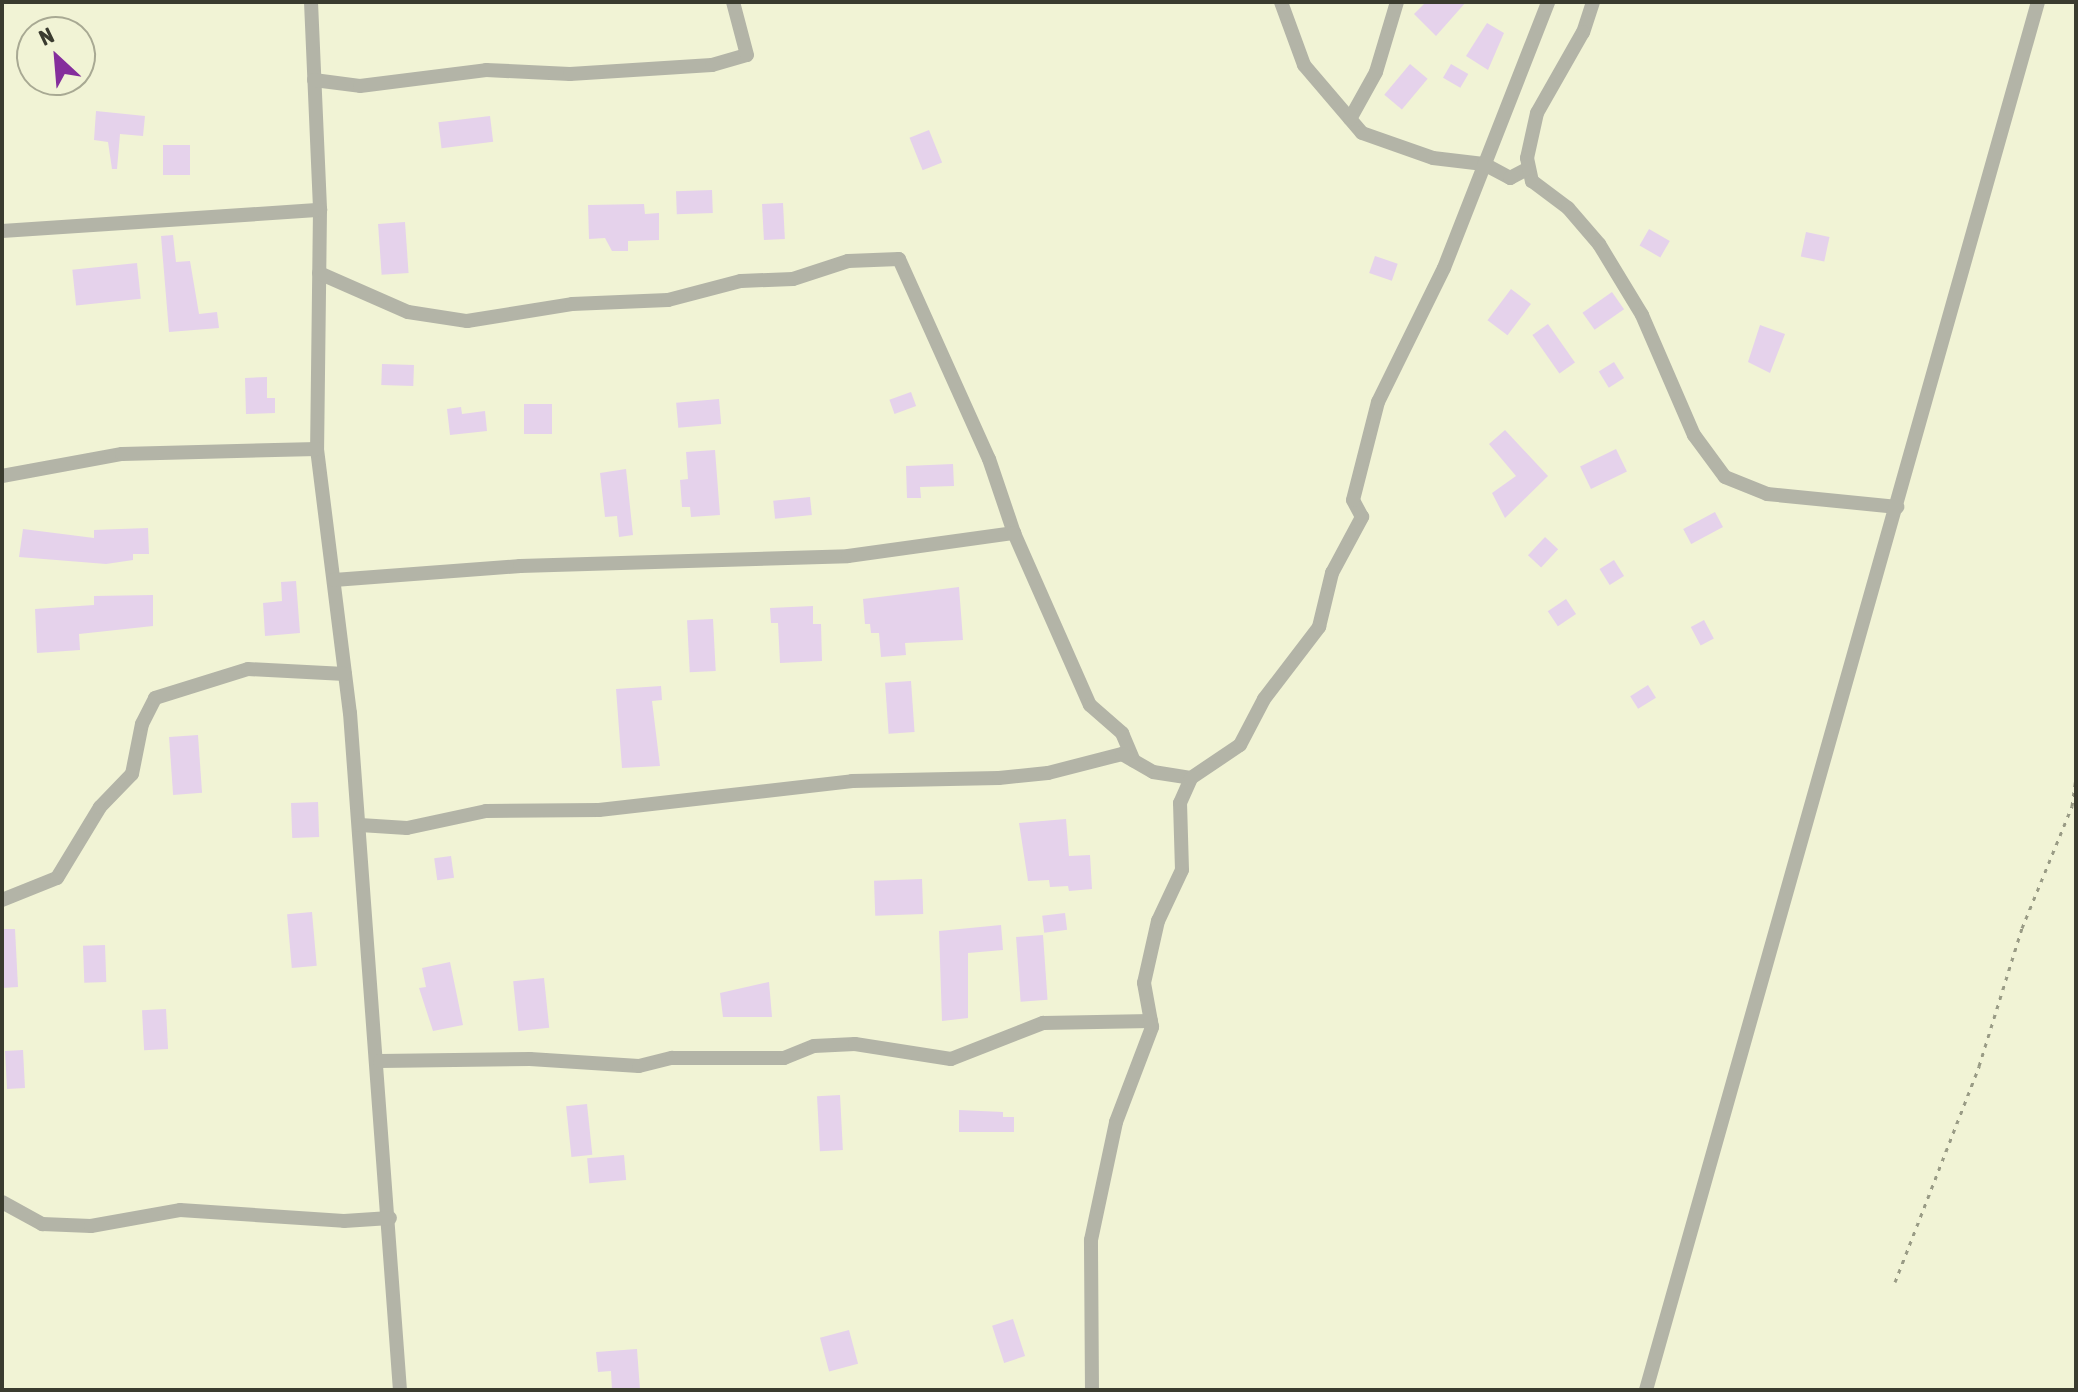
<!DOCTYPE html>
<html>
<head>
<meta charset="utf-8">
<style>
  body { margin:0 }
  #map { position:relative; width:2078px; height:1392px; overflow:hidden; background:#f1f3d5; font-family:"Asap Condensed",sans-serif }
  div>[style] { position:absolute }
  .building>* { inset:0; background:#e5d2eb; transform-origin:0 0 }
  .path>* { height:3px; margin-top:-1.5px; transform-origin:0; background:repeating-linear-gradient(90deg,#999b85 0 4px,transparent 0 10px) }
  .minor>* { height:14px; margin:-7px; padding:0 7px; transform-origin:7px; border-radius:7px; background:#b3b4a7 }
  span { translate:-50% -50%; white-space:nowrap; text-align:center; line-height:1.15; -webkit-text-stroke:8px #f1f3d5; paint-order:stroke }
  .frame { position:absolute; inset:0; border:4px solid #3a3b2f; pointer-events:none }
  .north { position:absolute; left:16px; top:16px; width:80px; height:80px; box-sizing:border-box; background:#f1f3d5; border:2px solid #a8a993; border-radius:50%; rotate:334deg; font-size:22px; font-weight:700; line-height:32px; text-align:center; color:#3a3b2f }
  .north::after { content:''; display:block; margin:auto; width:28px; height:36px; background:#852e9c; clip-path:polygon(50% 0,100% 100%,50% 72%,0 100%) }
</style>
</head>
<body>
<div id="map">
  <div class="building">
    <i style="clip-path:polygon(1426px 2px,1466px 2px,1436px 36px,1414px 14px)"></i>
    <i style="clip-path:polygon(1487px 23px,1504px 33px,1488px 70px,1466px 56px)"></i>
    <i style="left:1410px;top:64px;width:23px;height:40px;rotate:40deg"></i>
    <i style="left:1451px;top:64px;width:20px;height:16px;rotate:30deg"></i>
    <i style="clip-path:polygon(96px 111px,145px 116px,143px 136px,120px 134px,117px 169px,112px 169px,108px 142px,94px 140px)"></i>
    <i style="left:490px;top:116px;width:26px;height:52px;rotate:83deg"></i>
    <i style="left:929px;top:130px;width:35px;height:21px;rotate:68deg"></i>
    <i style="left:163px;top:145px;width:27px;height:30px"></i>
    <i style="left:712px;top:190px;width:23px;height:36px;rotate:88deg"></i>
    <i style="left:783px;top:203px;width:36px;height:21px;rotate:87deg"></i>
    <i style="clip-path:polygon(644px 204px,645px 214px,659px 213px,659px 240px,628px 241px,628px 251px,612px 251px,605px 238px,589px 239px,588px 205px)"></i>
    <i style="left:405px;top:222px;width:51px;height:27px;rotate:86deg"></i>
    <i style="left:1649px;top:229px;width:24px;height:19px;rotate:30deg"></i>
    <i style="left:1806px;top:232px;width:24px;height:25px;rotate:12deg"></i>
    <i style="clip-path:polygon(173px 235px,176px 262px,190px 261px,199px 314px,217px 312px,219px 328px,169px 332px,161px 236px)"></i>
    <i style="left:1375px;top:256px;width:24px;height:18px;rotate:19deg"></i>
    <i style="left:137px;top:263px;width:36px;height:65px;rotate:84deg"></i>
    <i style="left:1511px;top:289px;width:25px;height:39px;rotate:37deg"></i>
    <i style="left:1612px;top:292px;width:21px;height:36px;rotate:55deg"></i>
    <i style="left:1548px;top:324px;width:47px;height:19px;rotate:55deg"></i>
    <i style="clip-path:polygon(1760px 325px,1785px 334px,1770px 373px,1748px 362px)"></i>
    <i style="left:1614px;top:362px;width:19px;height:18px;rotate:58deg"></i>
    <i style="left:382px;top:364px;width:32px;height:21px;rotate:2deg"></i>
    <i style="clip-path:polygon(267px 377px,267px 398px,275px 398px,275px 413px,246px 414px,245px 378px)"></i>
    <i style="left:911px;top:392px;width:15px;height:23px;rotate:70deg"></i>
    <i style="left:719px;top:399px;width:25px;height:43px;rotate:85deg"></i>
    <i style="left:552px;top:404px;width:30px;height:28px;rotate:90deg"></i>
    <i style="clip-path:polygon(461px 407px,462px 414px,485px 411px,487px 431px,450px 435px,447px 409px)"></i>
    <i style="clip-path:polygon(1505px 430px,1548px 476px,1505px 518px,1492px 493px,1516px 476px,1489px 444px)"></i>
    <i style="left:1616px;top:449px;width:25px;height:40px;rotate:64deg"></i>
    <i style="clip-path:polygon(715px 450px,720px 515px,691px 517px,690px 507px,682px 507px,680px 480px,688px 479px,686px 452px)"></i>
    <i style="clip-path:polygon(953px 464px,954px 486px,920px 487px,921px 498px,907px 498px,906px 466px)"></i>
    <i style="clip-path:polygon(626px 469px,633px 535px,619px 537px,617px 516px,605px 517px,600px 473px)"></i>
    <i style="left:810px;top:497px;width:18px;height:37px;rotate:84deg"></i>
    <i style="left:1715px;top:512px;width:17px;height:36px;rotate:62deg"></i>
    <i style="clip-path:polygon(148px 528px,149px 554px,133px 554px,133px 560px,106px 564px,19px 557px,23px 529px,94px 538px,94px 530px)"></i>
    <i style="left:1545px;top:537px;width:18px;height:25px;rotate:43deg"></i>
    <i style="left:1614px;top:560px;width:19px;height:17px;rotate:58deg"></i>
    <i style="clip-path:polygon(296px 581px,300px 633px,265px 636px,263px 603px,282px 601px,281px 582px)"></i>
    <i style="clip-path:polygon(959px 587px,963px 640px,905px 643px,906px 655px,881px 657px,879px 633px,871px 633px,870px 624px,865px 624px,863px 599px)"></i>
    <i style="clip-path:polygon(153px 595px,153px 626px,79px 634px,80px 650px,37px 653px,35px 609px,94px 605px,94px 596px)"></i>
    <i style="left:1566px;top:599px;width:18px;height:22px;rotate:56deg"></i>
    <i style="clip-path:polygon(813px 606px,813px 624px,821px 624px,822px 661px,780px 663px,778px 623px,771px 623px,770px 608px)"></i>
    <i style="left:713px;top:619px;width:52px;height:26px;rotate:87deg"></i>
    <i style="left:1704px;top:620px;width:21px;height:15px;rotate:62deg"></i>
    <i style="left:911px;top:681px;width:51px;height:26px;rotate:86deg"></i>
    <i style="left:1648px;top:685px;width:15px;height:21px;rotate:58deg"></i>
    <i style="clip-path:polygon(661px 686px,662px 700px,652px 701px,660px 766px,622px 768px,616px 689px)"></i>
    <i style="left:198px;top:735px;width:58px;height:29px;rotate:86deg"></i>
    <i style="left:318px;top:802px;width:35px;height:27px;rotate:88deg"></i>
    <i style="clip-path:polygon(1066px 819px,1069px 856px,1090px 855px,1092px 889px,1069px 891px,1068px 886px,1050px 887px,1049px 880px,1028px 881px,1019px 823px)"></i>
    <i style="left:451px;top:856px;width:22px;height:17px;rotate:82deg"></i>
    <i style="left:922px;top:879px;width:35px;height:48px;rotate:88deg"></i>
    <i style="left:312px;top:912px;width:54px;height:25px;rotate:85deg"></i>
    <i style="left:1065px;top:913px;width:17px;height:23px;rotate:83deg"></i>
    <i style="clip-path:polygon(1001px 925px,1003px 950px,968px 953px,968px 1018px,942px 1021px,939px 931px)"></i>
    <i style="clip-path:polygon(2px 929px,15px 929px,18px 987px,2px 988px)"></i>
    <i style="left:1043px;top:935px;width:65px;height:27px;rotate:86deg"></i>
    <i style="left:105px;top:945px;width:37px;height:22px;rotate:88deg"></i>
    <i style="clip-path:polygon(450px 962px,463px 1025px,433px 1031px,419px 988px,426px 987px,422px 968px)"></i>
    <i style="left:544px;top:978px;width:50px;height:31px;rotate:84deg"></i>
    <i style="clip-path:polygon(769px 982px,772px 1017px,723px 1017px,720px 993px)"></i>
    <i style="left:166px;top:1009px;width:40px;height:24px;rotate:87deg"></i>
    <i style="left:23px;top:1050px;width:38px;height:18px;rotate:87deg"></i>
    <i style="left:840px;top:1095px;width:55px;height:23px;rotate:87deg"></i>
    <i style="left:587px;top:1104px;width:51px;height:21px;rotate:84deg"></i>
    <i style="clip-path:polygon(959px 1110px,1003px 1112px,1003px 1117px,1014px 1117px,1014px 1132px,959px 1132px)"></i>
    <i style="left:624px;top:1155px;width:25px;height:37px;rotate:85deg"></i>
    <i style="left:1013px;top:1319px;width:39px;height:22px;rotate:72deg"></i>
    <i style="left:849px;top:1330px;width:35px;height:30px;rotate:75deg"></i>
    <i style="clip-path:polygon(637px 1349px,640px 1390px,612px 1390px,611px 1371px,598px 1372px,596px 1352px)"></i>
  </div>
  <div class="path">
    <i style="left:1895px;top:1282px;width:232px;rotate:-68.7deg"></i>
    <i style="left:1979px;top:1066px;width:145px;rotate:-72.7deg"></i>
    <i style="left:2022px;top:928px;width:132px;rotate:-67.7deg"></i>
    <i style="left:2072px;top:806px;width:28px;rotate:-82deg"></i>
  </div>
  <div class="minor">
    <i style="left:311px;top:2px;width:208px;rotate:87.5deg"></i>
    <i style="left:320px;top:210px;width:239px;rotate:90.7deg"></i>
    <i style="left:317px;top:449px;width:266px;rotate:82.9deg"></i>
    <i style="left:350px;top:713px;width:679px;rotate:85.78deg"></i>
    <i style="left:1281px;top:2px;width:67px;rotate:69.9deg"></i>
    <i style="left:1304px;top:65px;width:89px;rotate:49.5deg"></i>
    <i style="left:1362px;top:133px;width:75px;rotate:19.4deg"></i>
    <i style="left:1433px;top:158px;width:51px;rotate:6.7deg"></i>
    <i style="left:1484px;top:164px;width:30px;rotate:28deg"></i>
    <i style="left:1510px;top:178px;width:19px;rotate:-28deg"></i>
    <i style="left:1593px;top:2px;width:32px;rotate:108deg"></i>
    <i style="left:1583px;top:32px;width:93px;rotate:119.6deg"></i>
    <i style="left:1537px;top:113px;width:46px;rotate:102.5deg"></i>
    <i style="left:1527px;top:158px;width:24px;rotate:78deg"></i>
    <i style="left:1532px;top:181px;width:45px;rotate:36.9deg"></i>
    <i style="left:1568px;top:208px;width:48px;rotate:49.3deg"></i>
    <i style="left:1599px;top:244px;width:83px;rotate:58.8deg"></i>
    <i style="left:1642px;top:315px;width:131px;rotate:66.6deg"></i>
    <i style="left:1694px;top:435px;width:52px;rotate:53.6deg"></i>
    <i style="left:1725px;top:477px;width:45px;rotate:22deg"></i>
    <i style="left:1767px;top:494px;width:131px;rotate:5.7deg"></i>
    <i style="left:314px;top:80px;width:46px;rotate:7.4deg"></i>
    <i style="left:360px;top:86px;width:127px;rotate:-7.2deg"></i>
    <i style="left:486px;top:70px;width:84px;rotate:2.7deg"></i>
    <i style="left:570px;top:74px;width:142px;rotate:-3.6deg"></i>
    <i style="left:712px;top:65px;width:36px;rotate:-16deg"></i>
    <i style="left:747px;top:55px;width:55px;rotate:-104.8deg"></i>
    <i style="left:1350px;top:119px;width:54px;rotate:-61deg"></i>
    <i style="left:1376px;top:72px;width:73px;rotate:-73.3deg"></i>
    <i style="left:2px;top:231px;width:319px;rotate:-3.8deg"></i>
    <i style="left:319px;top:273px;width:97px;rotate:23.7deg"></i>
    <i style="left:408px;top:312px;width:60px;rotate:8.7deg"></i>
    <i style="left:467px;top:321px;width:106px;rotate:-9.2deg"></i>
    <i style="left:572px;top:304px;width:96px;rotate:-2.4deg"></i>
    <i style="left:668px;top:300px;width:75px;rotate:-14.6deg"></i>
    <i style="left:741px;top:281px;width:52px;rotate:-2.2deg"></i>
    <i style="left:793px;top:279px;width:58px;rotate:-18.1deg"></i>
    <i style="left:848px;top:261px;width:51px;rotate:-2.2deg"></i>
    <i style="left:899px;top:259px;width:219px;rotate:65.8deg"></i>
    <i style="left:989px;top:459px;width:78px;rotate:71.3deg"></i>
    <i style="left:2px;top:476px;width:122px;rotate:-10.4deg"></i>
    <i style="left:122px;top:454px;width:195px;rotate:-1.5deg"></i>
    <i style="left:334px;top:580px;width:187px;rotate:-4.3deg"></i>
    <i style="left:520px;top:566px;width:328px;rotate:-1.7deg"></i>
    <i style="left:848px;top:556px;width:168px;rotate:-7.9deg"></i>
    <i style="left:1014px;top:533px;width:188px;rotate:66.2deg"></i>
    <i style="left:1090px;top:705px;width:43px;rotate:41.2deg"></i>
    <i style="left:1122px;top:733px;width:30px;rotate:67deg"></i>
    <i style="left:360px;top:825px;width:47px;rotate:3.7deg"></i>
    <i style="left:407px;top:828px;width:81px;rotate:-12.1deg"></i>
    <i style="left:486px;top:811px;width:113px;rotate:-0.5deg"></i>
    <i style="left:599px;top:810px;width:255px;rotate:-6.5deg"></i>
    <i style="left:852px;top:781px;width:147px;rotate:-1.2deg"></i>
    <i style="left:999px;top:778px;width:49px;rotate:-5.8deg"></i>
    <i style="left:1048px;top:773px;width:76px;rotate:-14.4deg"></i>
    <i style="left:1122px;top:754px;width:36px;rotate:30deg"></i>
    <i style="left:1153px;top:772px;width:38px;rotate:9deg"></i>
    <i style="left:2px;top:900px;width:59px;rotate:-21.8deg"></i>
    <i style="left:57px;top:878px;width:83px;rotate:-58.8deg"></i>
    <i style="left:100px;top:807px;width:46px;rotate:-45.9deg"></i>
    <i style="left:132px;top:774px;width:51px;rotate:-78.7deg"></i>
    <i style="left:142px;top:724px;width:29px;rotate:-63deg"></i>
    <i style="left:155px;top:698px;width:97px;rotate:-17.3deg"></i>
    <i style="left:248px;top:669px;width:97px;rotate:3deg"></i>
    <i style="left:380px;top:1061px;width:150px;rotate:-0.8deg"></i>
    <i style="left:530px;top:1059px;width:109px;rotate:3.7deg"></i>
    <i style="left:639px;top:1066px;width:34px;rotate:-14deg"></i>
    <i style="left:672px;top:1058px;width:112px"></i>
    <i style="left:784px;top:1058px;width:32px;rotate:-22deg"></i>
    <i style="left:814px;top:1046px;width:41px;rotate:-2.8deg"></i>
    <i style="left:855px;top:1044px;width:97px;rotate:8.9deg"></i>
    <i style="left:951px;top:1059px;width:99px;rotate:-21.4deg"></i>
    <i style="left:1043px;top:1023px;width:108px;rotate:-1.1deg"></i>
    <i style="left:2px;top:1202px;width:46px;rotate:28.8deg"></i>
    <i style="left:42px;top:1224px;width:49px;rotate:2.3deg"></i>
    <i style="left:91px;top:1226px;width:90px;rotate:-10.2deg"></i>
    <i style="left:180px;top:1210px;width:164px;rotate:3.8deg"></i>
    <i style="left:344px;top:1221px;width:46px;rotate:-3.7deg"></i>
    <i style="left:1092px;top:1390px;width:150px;rotate:-90.4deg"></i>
    <i style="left:1091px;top:1240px;width:121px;rotate:-78deg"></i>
    <i style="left:1116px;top:1122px;width:102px;rotate:-69.2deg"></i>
    <i style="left:1152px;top:1027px;width:45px;rotate:-100.3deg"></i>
    <i style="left:1144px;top:983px;width:64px;rotate:-77.3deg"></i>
    <i style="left:1158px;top:921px;width:56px;rotate:-64.8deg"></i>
    <i style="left:1182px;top:870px;width:67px;rotate:-91.7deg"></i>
    <i style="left:1180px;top:803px;width:27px;rotate:-66deg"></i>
    <i style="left:1191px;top:778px;width:59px;rotate:-34deg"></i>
    <i style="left:1240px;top:745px;width:52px;rotate:-62.4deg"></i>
    <i style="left:1264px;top:699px;width:91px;rotate:-52.6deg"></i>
    <i style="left:1319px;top:627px;width:56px;rotate:-76.5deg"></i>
    <i style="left:1332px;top:573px;width:64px;rotate:-61.8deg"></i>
    <i style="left:1362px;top:517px;width:19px;rotate:-118deg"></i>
    <i style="left:1353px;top:500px;width:101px;rotate:-75.7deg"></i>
    <i style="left:1378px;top:402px;width:149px;rotate:-63.8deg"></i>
    <i style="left:1444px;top:268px;width:286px;rotate:-68.6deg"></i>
    <i style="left:1646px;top:1390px;width:1442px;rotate:-74.23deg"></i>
  </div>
  <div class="frame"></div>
  <div class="north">N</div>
</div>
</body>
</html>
